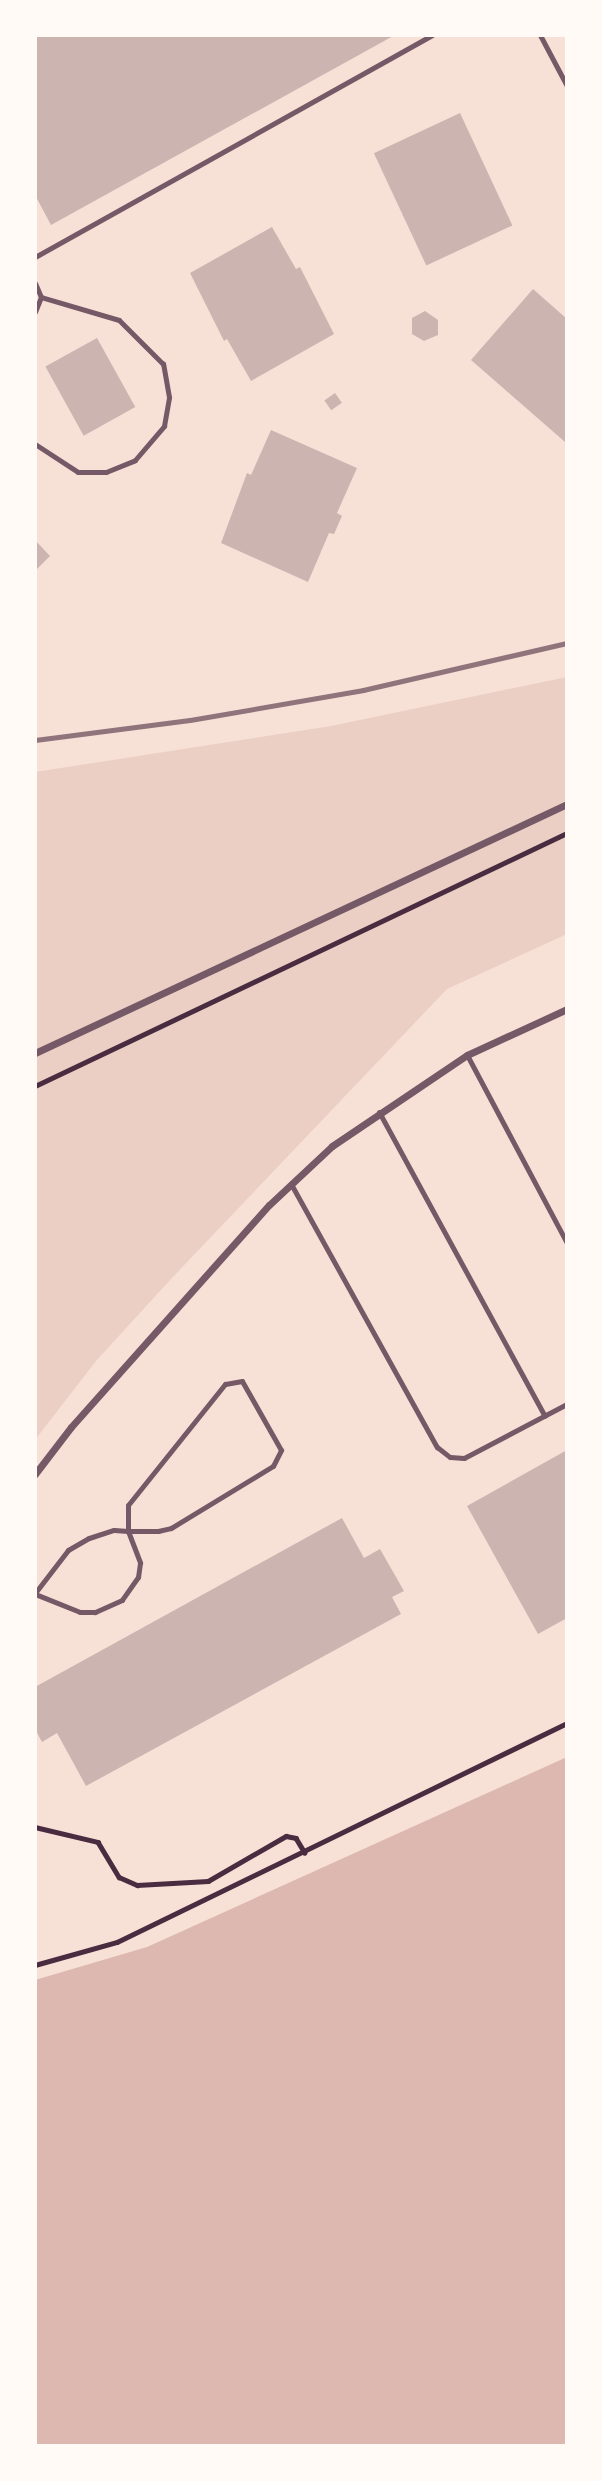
<!DOCTYPE html>
<html>
<head>
<meta charset="utf-8">
<style>
  body { margin:0 }
  #map { position:relative; width:602px; height:2481px; overflow:hidden; background:#f7e1d7; font-family:Ubuntu,sans-serif }
  div>[style] { position:absolute }
  .green>* { inset:0; background:#ebcfc5 }
  .water>* { inset:0; background:#dcb8b0 }
  .building>* { inset:0; background:#ccb4b1; transform-origin:0 0 }
  .path>* { height:4.5px; margin:-2.25px; padding:0 2.25px; transform-origin:2.25px; border-radius:2.25px; background:#4a2c40 }
  .service>* { height:5px; margin:-2.5px; padding:0 2.5px; transform-origin:2.5px; border-radius:2.5px; background:#755966 }
  .minor>* { height:7px; margin:-3.5px; padding:0 3.5px; transform-origin:3.5px; border-radius:3.5px; background:#755966 }
  .rail>* { height:5px; margin:-2.5px; padding:0 2.5px; transform-origin:2.5px; border-radius:2.5px; background:#8f747c }
  span { translate:-50% -50%; white-space:nowrap; text-align:center; line-height:1.15; -webkit-text-stroke:5px #fffaf5; paint-order:stroke }
  .frame { position:absolute; inset:0; border:37px solid #fffaf5; pointer-events:none }
</style>
</head>
<body>
<div id="map">
  <div class="green">
    <i style="clip-path:polygon(567px 677px,567px 934px,447px 989px,171px 1279px,96px 1361px,35px 1440px,35px 772px,331px 726px)"></i>
  </div>
  <div class="water">
    <i style="clip-path:polygon(567px 1757px,567px 2446px,35px 2446px,35px 1980px,147px 1947px)"></i>
  </div>
  <div class="building">
    <i style="clip-path:polygon(35px 35px,395px 35px,51px 225px,35px 195px)"></i>
    <i style="left:460px;top:113px;width:124px;height:95px;rotate:65deg"></i>
    <i style="clip-path:polygon(272px 227px,296px 269px,300px 267px,334px 334px,251px 381px,227px 339px,224px 341px,190px 273px)"></i>
    <i style="clip-path:polygon(533px 289px,567px 319px,565px 442px,471px 360px)"></i>
    <i style="clip-path:polygon(425px 311px,438px 320px,438px 335px,424px 341px,412px 334px,412px 318px)"></i>
    <i style="left:97px;top:338px;width:79px;height:59px;rotate:61deg"></i>
    <i style="left:335px;top:393px;width:12px;height:13px;rotate:55deg"></i>
    <i style="clip-path:polygon(271px 430px,357px 468px,337px 513px,342px 516px,334px 534px,329px 533px,308px 582px,221px 543px,247px 473px,251px 475px)"></i>
    <i style="clip-path:polygon(35px 540px,50px 556px,35px 571px)"></i>
    <i style="clip-path:polygon(567px 1450px,567px 1618px,538px 1634px,467px 1506px)"></i>
    <i style="clip-path:polygon(342px 1518px,364px 1558px,380px 1549px,404px 1591px,392px 1597px,401px 1614px,86px 1786px,57px 1733px,42px 1742px,35px 1729px,35px 1687px)"></i>
  </div>
  <div class="path">
    <i style="left:35px;top:1086px;width:589px;rotate:-25.43deg"></i>
    <i style="left:35px;top:1827px;width:65px;rotate:13.4deg"></i>
    <i style="left:98px;top:1842px;width:41px;rotate:59deg"></i>
    <i style="left:119px;top:1877px;width:20px;rotate:24deg"></i>
    <i style="left:137px;top:1885px;width:71px;rotate:-3.2deg"></i>
    <i style="left:208px;top:1881px;width:90px;rotate:-30deg"></i>
    <i style="left:286px;top:1836px;width:10px;rotate:11deg"></i>
    <i style="left:296px;top:1838px;width:17px;rotate:59deg"></i>
    <i style="left:35px;top:1965px;width:85px;rotate:-15.7deg"></i>
    <i style="left:117px;top:1942px;width:500px;rotate:-25.95deg"></i>
  </div>
  <div class="service">
    <i style="left:540px;top:35px;width:58px;rotate:62.1deg"></i>
    <i style="left:35px;top:257px;width:455px;rotate:-29.2deg"></i>
    <i style="left:35px;top:283px;width:15px;rotate:67deg"></i>
    <i style="left:41px;top:297px;width:16px;rotate:112deg"></i>
    <i style="left:35px;top:444px;width:51px;rotate:33.1deg"></i>
    <i style="left:78px;top:472px;width:28px"></i>
    <i style="left:106px;top:472px;width:31px;rotate:-22deg"></i>
    <i style="left:135px;top:460px;width:45px;rotate:-49.5deg"></i>
    <i style="left:164px;top:426px;width:29px;rotate:-80deg"></i>
    <i style="left:169px;top:397px;width:34px;rotate:-100deg"></i>
    <i style="left:163px;top:364px;width:62px;rotate:-135deg"></i>
    <i style="left:119px;top:320px;width:81px;rotate:-163.6deg"></i>
    <i style="left:467px;top:1055px;width:213px;rotate:62deg"></i>
    <i style="left:379px;top:1112px;width:346px;rotate:61.4deg"></i>
    <i style="left:291px;top:1184px;width:301px;rotate:61deg"></i>
    <i style="left:437px;top:1447px;width:16px;rotate:38deg"></i>
    <i style="left:450px;top:1457px;width:14px;rotate:4deg"></i>
    <i style="left:464px;top:1458px;width:116px;rotate:-27.7deg"></i>
    <i style="left:35px;top:1593px;width:54px;rotate:-52.5deg"></i>
    <i style="left:68px;top:1550px;width:24px;rotate:-30deg"></i>
    <i style="left:89px;top:1538px;width:26px;rotate:-18deg"></i>
    <i style="left:114px;top:1530px;width:14px;rotate:4deg"></i>
    <i style="left:128px;top:1531px;width:30px"></i>
    <i style="left:158px;top:1531px;width:13px;rotate:-13deg"></i>
    <i style="left:171px;top:1528px;width:119px;rotate:-31.3deg"></i>
    <i style="left:273px;top:1466px;width:18px;rotate:-63deg"></i>
    <i style="left:281px;top:1450px;width:79px;rotate:-119.5deg"></i>
    <i style="left:242px;top:1381px;width:17px;rotate:170deg"></i>
    <i style="left:225px;top:1384px;width:155px;rotate:128.7deg"></i>
    <i style="left:128px;top:1505px;width:26px;rotate:90deg"></i>
    <i style="left:128px;top:1531px;width:34px;rotate:69deg"></i>
    <i style="left:140px;top:1563px;width:14px;rotate:98deg"></i>
    <i style="left:138px;top:1577px;width:28px;rotate:125deg"></i>
    <i style="left:122px;top:1600px;width:30px;rotate:156deg"></i>
    <i style="left:95px;top:1612px;width:15px;rotate:180deg"></i>
    <i style="left:80px;top:1612px;width:48px;rotate:-158.2deg"></i>
  </div>
  <div class="minor">
    <i style="left:35px;top:1053px;width:587px;rotate:-25.08deg"></i>
    <i style="left:35px;top:1474px;width:59px;rotate:-52.5deg"></i>
    <i style="left:71px;top:1427px;width:297px;rotate:-48.3deg"></i>
    <i style="left:269px;top:1205px;width:86px;rotate:-43.1deg"></i>
    <i style="left:332px;top:1146px;width:163px;rotate:-34deg"></i>
    <i style="left:467px;top:1055px;width:110px;rotate:-24.7deg"></i>
  </div>
  <div class="rail">
    <i style="left:35px;top:740px;width:156px;rotate:-7.4deg"></i>
    <i style="left:190px;top:720px;width:176px;rotate:-9.8deg"></i>
    <i style="left:363px;top:690px;width:209px;rotate:-13deg"></i>
  </div>
  <div class="frame"></div>
</div>
</body>
</html>
